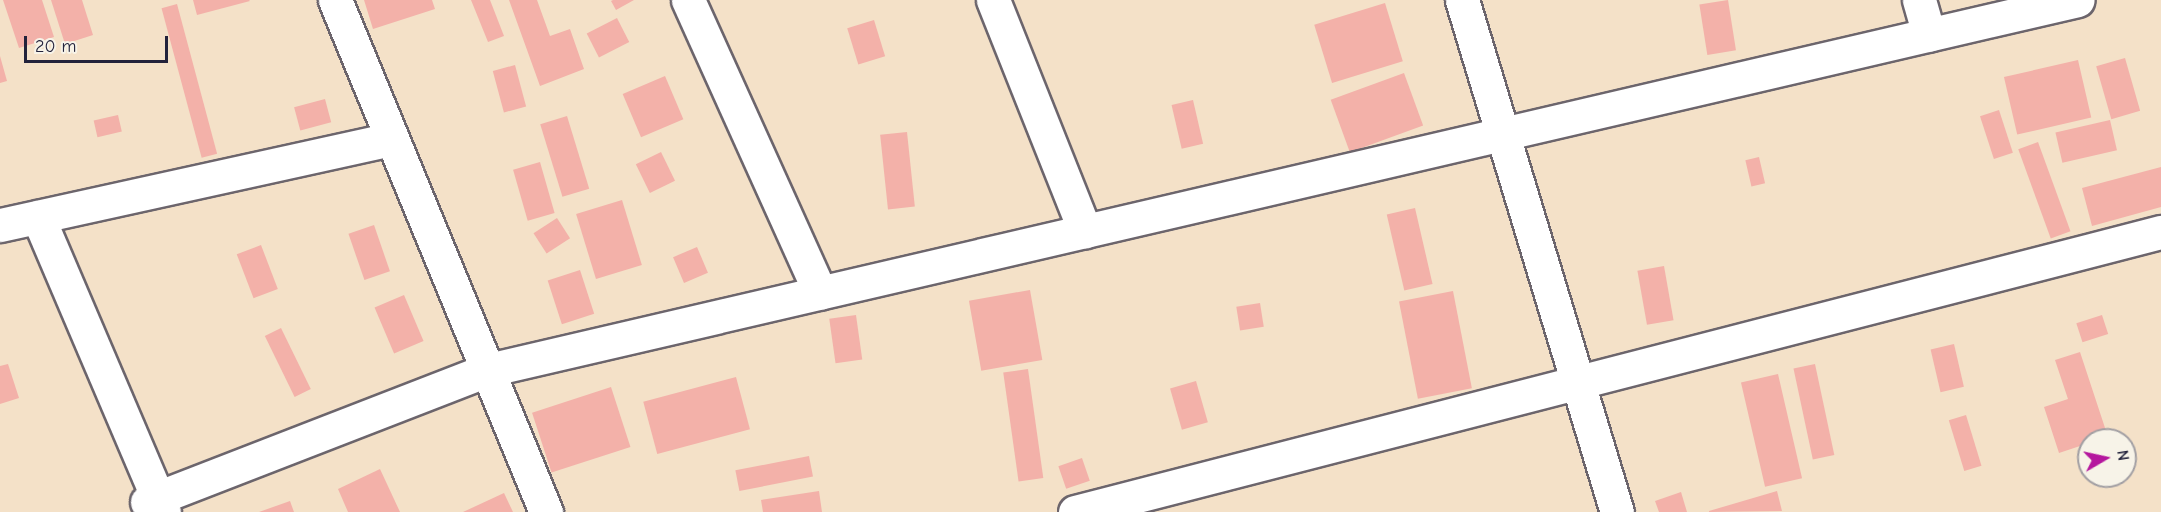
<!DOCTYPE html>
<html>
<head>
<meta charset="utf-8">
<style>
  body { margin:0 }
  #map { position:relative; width:2161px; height:512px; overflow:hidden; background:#f4e1c8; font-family:"Comic Neue",sans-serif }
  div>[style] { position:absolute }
  .building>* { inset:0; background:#f3b1a9; transform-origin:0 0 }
  .roads { filter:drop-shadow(2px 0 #6c656c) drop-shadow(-2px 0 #6c656c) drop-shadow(0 2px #6c656c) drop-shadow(0 -2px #6c656c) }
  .minor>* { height:33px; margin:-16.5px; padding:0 16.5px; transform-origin:16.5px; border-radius:16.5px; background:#fff }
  span { translate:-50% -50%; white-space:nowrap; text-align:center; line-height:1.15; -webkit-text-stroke:4.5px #f7f3e8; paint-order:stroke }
  .north { position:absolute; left:2077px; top:428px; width:60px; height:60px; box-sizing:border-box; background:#f7f3e8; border:2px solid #a29fa3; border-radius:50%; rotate:81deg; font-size:16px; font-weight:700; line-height:24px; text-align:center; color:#22223b }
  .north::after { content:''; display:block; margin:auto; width:21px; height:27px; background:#b5179e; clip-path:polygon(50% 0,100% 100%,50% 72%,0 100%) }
  .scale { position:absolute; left:24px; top:36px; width:144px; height:27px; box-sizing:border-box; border:3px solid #22223b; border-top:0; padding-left:8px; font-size:18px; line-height:21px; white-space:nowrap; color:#22223b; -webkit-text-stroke:4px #f7f3e8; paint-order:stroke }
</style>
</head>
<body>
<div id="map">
  <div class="building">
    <i style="clip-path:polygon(3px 0,42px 0,54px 37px,19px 48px)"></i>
    <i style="clip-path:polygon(51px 0,82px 0,93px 35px,65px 44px)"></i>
    <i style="clip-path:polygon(193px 0,249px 0,250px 1px,197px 15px)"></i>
    <i style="clip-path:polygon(364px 0,432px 0,435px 9px,373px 29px)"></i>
    <i style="clip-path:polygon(471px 0,490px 0,504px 36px,488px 42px)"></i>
    <i style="clip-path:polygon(509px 0,537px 0,550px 36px,570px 29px,584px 69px,540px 86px)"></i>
    <i style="clip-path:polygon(613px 0,634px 0,616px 10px,611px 1px)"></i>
    <i style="left:1728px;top:0;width:51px;height:29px;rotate:81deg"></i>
    <i style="left:1385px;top:3px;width:61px;height:74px;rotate:73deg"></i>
    <i style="left:177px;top:4px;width:155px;height:16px;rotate:75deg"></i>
    <i style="left:617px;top:18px;width:27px;height:34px;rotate:63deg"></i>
    <i style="left:874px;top:20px;width:38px;height:28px;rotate:73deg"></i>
    <i style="clip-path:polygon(0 56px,7px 81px,0 83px)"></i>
    <i style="left:2125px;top:58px;width:55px;height:30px;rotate:74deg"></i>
    <i style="left:2078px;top:60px;width:59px;height:76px;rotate:77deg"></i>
    <i style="left:515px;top:65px;width:43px;height:23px;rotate:75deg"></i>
    <i style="left:1404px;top:73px;width:56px;height:78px;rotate:70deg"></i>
    <i style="left:665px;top:76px;width:47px;height:46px;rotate:67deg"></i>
    <i style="left:325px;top:99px;width:24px;height:32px;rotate:75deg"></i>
    <i style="left:1193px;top:100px;width:45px;height:22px;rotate:77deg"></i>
    <i style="left:1999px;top:110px;width:45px;height:20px;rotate:72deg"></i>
    <i style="left:118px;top:115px;width:17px;height:25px;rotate:77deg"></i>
    <i style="left:567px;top:116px;width:76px;height:28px;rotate:73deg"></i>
    <i style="left:2110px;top:120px;width:31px;height:56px;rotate:77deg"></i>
    <i style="left:907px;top:132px;width:75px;height:27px;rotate:84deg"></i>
    <i style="left:2038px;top:142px;width:95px;height:21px;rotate:70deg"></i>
    <i style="left:661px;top:152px;width:32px;height:28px;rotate:64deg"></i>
    <i style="left:1759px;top:157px;width:27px;height:14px;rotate:77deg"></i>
    <i style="left:540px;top:162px;width:53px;height:28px;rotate:74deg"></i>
    <i style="clip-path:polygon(2161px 167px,2161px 207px,2092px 226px,2082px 188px)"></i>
    <i style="left:622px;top:200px;width:68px;height:48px;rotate:73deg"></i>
    <i style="left:1415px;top:208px;width:78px;height:29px;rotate:77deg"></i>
    <i style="left:557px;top:218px;width:24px;height:28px;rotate:57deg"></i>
    <i style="left:374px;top:225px;width:49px;height:27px;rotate:71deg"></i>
    <i style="left:261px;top:245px;width:47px;height:26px;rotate:69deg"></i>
    <i style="left:697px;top:247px;width:28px;height:26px;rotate:67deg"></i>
    <i style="left:1664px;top:266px;width:55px;height:27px;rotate:80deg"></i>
    <i style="left:580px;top:270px;width:46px;height:34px;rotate:72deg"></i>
    <i style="left:1030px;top:290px;width:71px;height:62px;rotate:80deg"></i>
    <i style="left:1453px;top:291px;width:99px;height:55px;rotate:79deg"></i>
    <i style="left:404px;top:295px;width:50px;height:32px;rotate:67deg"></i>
    <i style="left:1260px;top:303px;width:24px;height:24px;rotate:81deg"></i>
    <i style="left:856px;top:315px;width:45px;height:27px;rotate:82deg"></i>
    <i style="left:2102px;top:315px;width:20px;height:27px;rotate:72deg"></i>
    <i style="left:281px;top:328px;width:68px;height:18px;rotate:64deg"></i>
    <i style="left:1954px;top:344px;width:44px;height:24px;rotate:77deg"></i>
    <i style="clip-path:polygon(2080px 352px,2108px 437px,2089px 440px,2089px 443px,2059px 453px,2044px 407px,2068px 399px,2055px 360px)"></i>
    <i style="clip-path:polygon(8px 364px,19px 398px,0 404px,0 366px)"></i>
    <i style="left:1815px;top:364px;width:93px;height:22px;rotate:78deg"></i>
    <i style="left:1028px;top:369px;width:110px;height:25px;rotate:82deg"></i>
    <i style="left:1778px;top:374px;width:107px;height:38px;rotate:77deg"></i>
    <i style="left:736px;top:377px;width:54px;height:96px;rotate:75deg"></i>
    <i style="left:1196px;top:381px;width:43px;height:27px;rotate:74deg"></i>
    <i style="left:611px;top:387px;width:63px;height:83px;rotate:72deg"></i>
    <i style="left:1966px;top:415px;width:53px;height:18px;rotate:73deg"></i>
    <i style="left:809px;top:456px;width:21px;height:75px;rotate:79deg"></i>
    <i style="left:1082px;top:458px;width:24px;height:25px;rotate:71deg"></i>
    <i style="clip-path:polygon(380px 469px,400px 512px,348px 512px,338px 489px)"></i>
    <i style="clip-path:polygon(819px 491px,822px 512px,763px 512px,761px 500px)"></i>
    <i style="clip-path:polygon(1777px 491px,1782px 511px,1709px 512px,1709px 511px)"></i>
    <i style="clip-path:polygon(1681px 492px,1687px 512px,1659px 512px,1655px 501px)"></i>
    <i style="clip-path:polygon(504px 493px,513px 512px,463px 512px)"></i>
    <i style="clip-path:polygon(290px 501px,294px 512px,259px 512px)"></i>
  </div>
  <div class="roads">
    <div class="minor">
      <i style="left:335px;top:0;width:554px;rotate:67.6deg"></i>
      <i style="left:688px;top:0;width:321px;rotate:65.7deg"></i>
      <i style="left:993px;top:0;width:249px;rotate:68.3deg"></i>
      <i style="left:1462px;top:0;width:535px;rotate:73.16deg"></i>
      <i style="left:1919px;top:0;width:36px;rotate:74deg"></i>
      <i style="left:38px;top:217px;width:321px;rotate:66.9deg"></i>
      <i style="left:0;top:225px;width:401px;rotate:-12.4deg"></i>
      <i style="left:147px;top:502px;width:366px;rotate:-21.2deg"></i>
      <i style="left:488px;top:370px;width:1632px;rotate:-13.1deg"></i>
      <i style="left:1075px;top:512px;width:1122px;rotate:-14.46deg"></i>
    </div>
  </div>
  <div class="north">N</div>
  <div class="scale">20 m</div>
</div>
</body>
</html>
